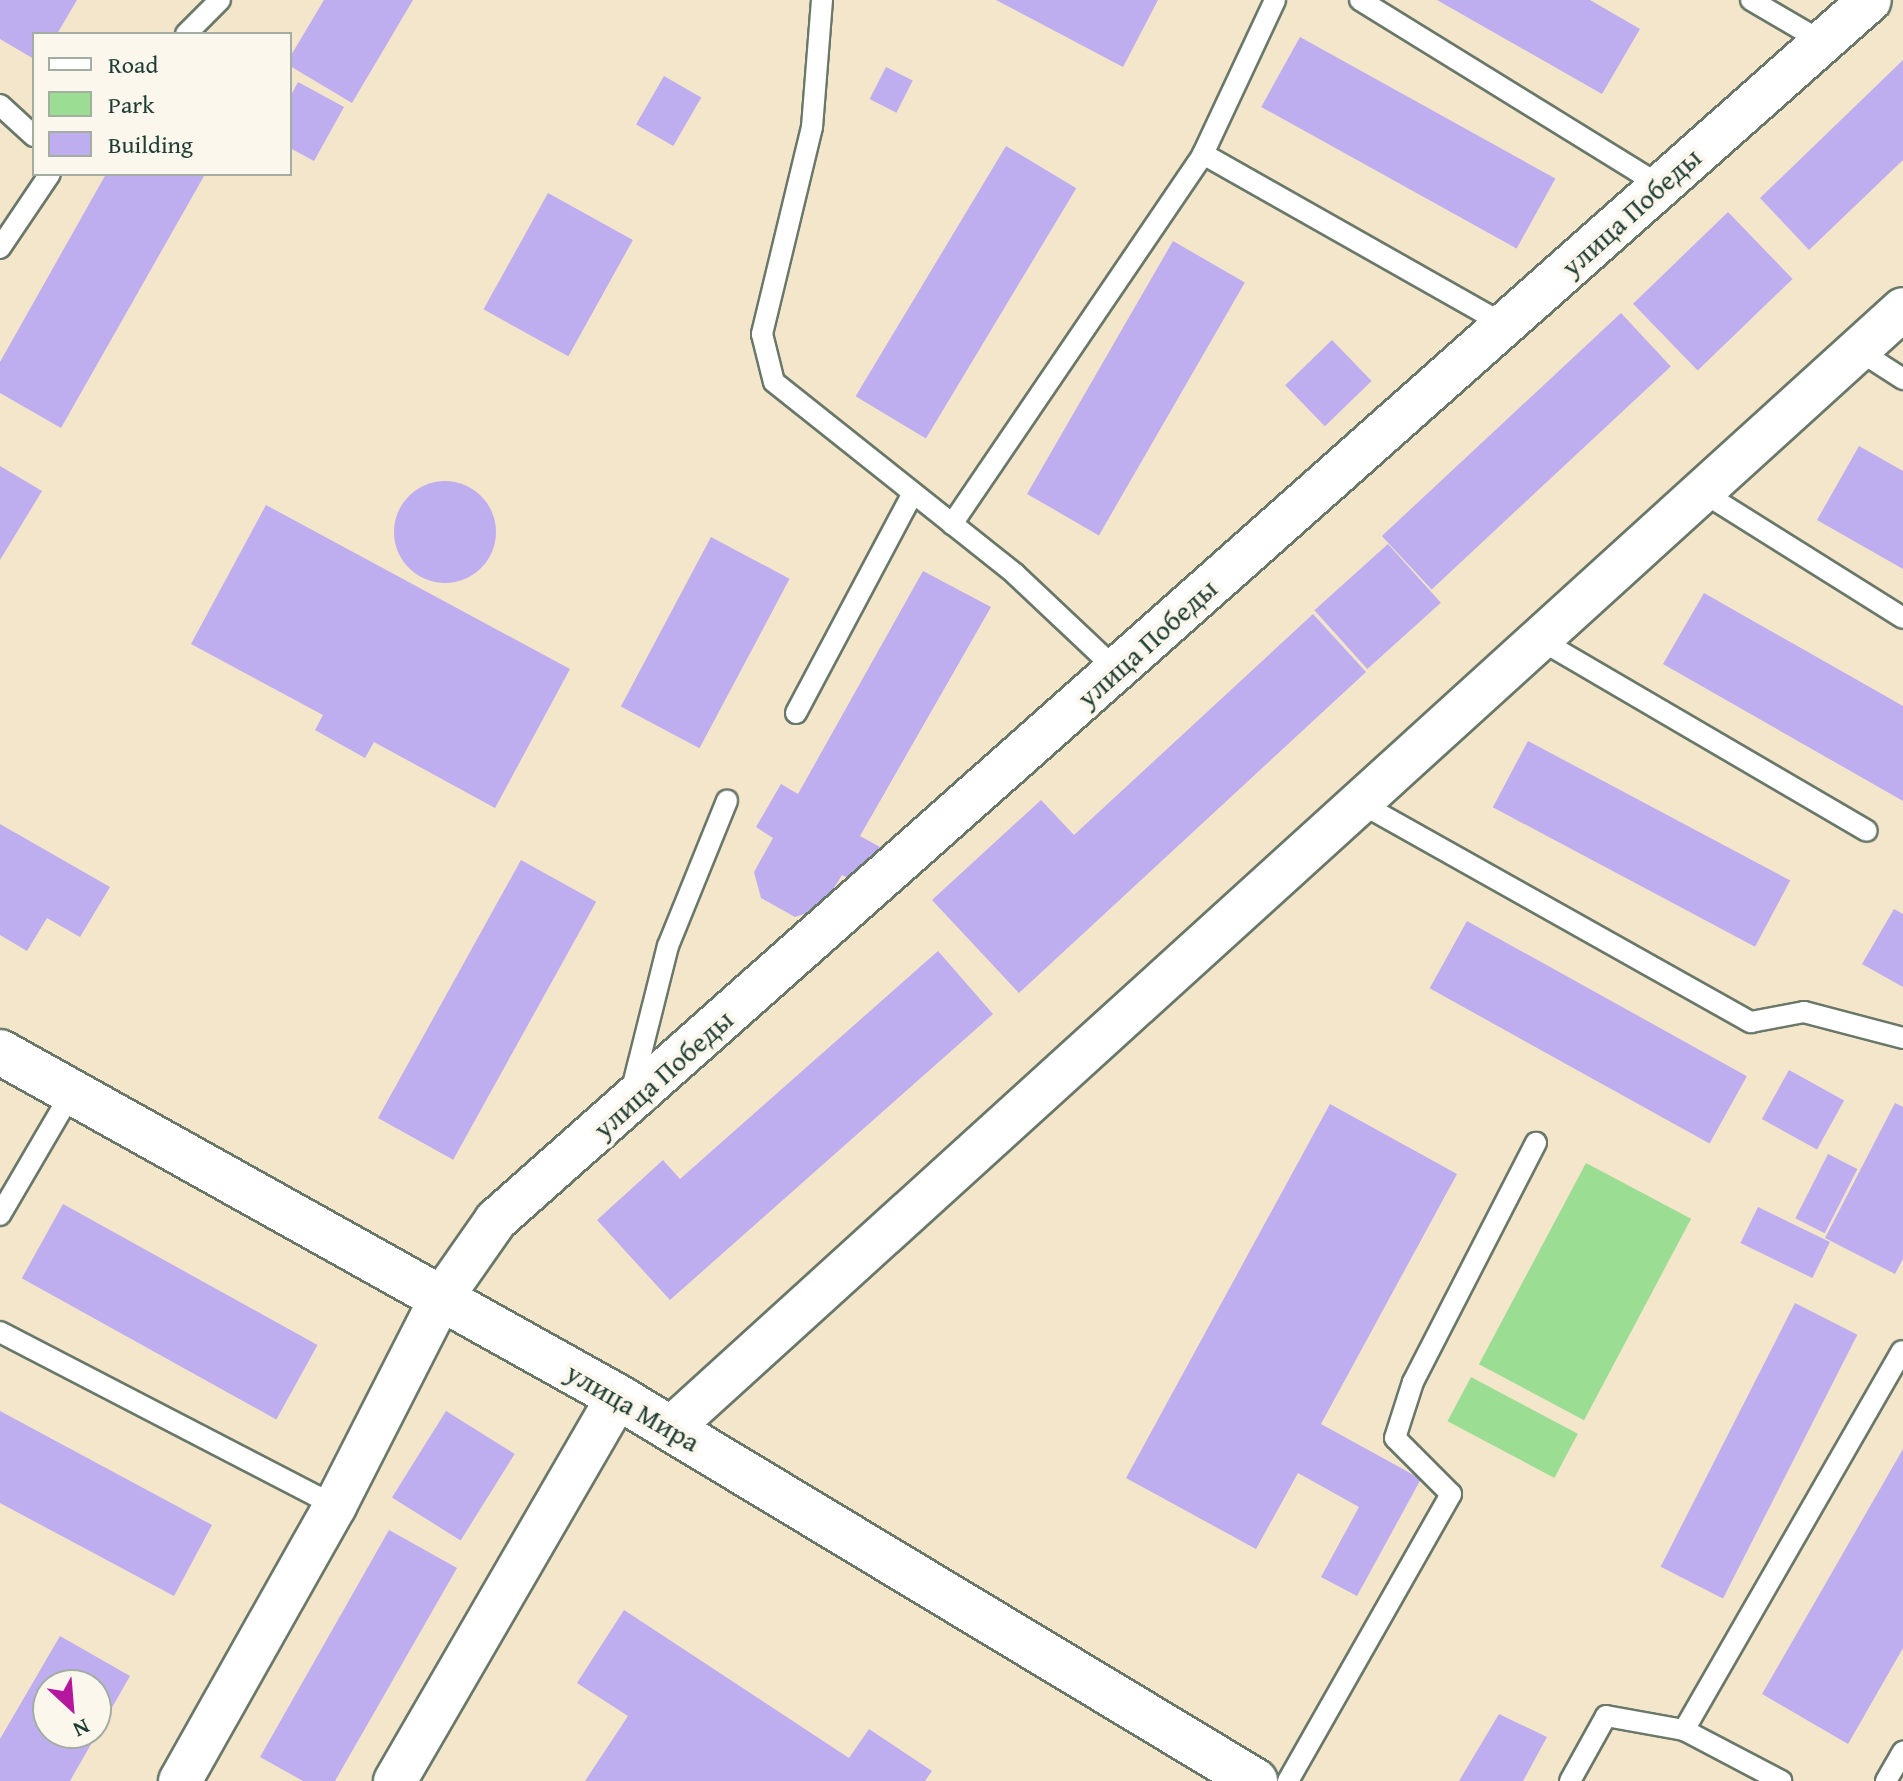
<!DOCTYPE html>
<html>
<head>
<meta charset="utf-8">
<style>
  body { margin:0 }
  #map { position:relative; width:1903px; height:1781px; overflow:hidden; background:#f3e6cb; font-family:"Gentium Book Plus",serif }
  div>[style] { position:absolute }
  .green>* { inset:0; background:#9bdd93; transform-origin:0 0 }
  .building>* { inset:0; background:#beaeef; transform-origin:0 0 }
  .round { border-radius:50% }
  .roads { filter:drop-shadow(2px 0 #697869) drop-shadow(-2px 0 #697869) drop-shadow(0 2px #697869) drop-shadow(0 -2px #697869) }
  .service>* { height:20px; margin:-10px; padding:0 10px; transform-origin:10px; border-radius:10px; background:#fff }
  .minor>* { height:42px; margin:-21px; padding:0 21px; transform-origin:21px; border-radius:21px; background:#fff }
  .tertiary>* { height:44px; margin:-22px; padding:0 22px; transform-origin:22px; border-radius:22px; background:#fff }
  span { translate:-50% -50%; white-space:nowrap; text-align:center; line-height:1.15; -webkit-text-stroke:8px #fbf7ec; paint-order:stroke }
  .street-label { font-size:28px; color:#1f3d34 }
  .legend { position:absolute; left:32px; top:32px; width:260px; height:144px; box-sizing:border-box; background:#fbf7ec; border:2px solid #a3ada2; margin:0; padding:10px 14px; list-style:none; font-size:24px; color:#1f3d34 }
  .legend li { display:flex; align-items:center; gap:16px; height:40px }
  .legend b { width:40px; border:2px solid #a3ada2 }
  .north { position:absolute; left:32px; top:1669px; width:80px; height:80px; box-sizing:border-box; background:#fbf7ec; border:2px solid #a3ada2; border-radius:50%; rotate:154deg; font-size:22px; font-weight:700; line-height:32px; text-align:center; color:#1f3d34 }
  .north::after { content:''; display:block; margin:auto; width:28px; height:36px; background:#b5179e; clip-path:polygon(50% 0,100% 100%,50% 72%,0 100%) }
</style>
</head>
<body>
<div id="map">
  <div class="green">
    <i style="left:1586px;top:1163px;width:119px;height:228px;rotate:28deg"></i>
    <i style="left:1471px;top:1377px;width:121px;height:50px;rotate:28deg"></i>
  </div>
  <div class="building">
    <i style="clip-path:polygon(0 0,77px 0,57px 34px,34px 34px,34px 59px,0 39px)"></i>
    <i style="clip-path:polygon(324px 0,413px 0,352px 103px,290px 66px,290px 57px)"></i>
    <i style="clip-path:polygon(996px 0,1158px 0,1123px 67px)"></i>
    <i style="clip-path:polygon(1437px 0,1590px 0,1640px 29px,1602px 94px)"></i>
    <i style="left:1300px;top:37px;width:292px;height:80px;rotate:29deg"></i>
    <i style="clip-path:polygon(1903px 60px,1903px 160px,1809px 250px,1760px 198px)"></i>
    <i style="left:886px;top:67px;width:30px;height:36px;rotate:27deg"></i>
    <i style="left:664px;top:76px;width:43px;height:56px;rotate:30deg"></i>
    <i style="clip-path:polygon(298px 82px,344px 107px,314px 161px,290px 148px,290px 97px)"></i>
    <i style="left:1006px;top:146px;width:82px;height:292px;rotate:31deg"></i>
    <i style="clip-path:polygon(106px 174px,204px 176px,61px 428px,0 393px,0 362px)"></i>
    <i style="left:548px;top:193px;width:97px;height:133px;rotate:29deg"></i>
    <i style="left:1728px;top:212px;width:93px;height:132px;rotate:46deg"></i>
    <i style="left:1173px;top:241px;width:83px;height:292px;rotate:30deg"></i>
    <i style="left:1621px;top:313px;width:73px;height:327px;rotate:47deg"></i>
    <i style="left:1332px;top:340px;width:57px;height:65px;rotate:46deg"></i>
    <i style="clip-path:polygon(1859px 446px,1903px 471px,1903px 569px,1817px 520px)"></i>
    <i style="clip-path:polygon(0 466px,42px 491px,0 560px)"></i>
    <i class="round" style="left:394px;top:481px;width:102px;height:102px"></i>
    <i style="clip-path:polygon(266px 505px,570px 669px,495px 808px,374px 742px,365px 758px,315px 730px,323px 715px,191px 644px)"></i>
    <i style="left:711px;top:537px;width:89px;height:192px;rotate:28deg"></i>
    <i style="left:1388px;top:544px;width:79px;height:99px;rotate:48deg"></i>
    <i style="clip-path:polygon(923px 571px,991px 607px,860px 836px,880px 847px,860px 884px,842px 875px,822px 908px,795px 917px,761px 898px,754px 872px,773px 838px,756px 827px,781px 784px,798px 794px)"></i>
    <i style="clip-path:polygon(1704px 593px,1903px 706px,1903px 801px,1663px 664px)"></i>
    <i style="clip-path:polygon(1313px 614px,1366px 672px,1019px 993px,932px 900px,1041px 800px,1074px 835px)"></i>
    <i style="left:1528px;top:741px;width:297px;height:75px;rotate:28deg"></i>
    <i style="clip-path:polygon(0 824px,110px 887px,80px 937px,47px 918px,27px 951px,0 935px)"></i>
    <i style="left:521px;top:860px;width:86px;height:295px;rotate:29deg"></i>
    <i style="clip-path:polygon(1894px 909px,1903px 914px,1903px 987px,1862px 964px)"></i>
    <i style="left:1467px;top:921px;width:320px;height:77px;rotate:29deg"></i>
    <i style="clip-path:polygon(938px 951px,993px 1014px,670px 1300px,597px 1220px,663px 1160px,680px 1179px)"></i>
    <i style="left:1789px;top:1070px;width:63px;height:56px;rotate:29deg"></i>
    <i style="clip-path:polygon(1895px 1103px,1903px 1107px,1903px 1259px,1895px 1274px,1825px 1238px)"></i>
    <i style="clip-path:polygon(1330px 1104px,1457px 1174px,1321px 1424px,1421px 1479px,1357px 1596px,1321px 1577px,1359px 1507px,1298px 1473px,1256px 1549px,1126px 1478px)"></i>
    <i style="left:1828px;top:1154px;width:33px;height:72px;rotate:27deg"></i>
    <i style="left:63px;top:1204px;width:291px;height:85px;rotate:29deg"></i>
    <i style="left:1758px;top:1207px;width:80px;height:40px;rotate:26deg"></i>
    <i style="left:1795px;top:1303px;width:70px;height:296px;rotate:27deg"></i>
    <i style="clip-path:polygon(0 1411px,212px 1525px,174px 1596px,0 1503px)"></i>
    <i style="left:446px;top:1411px;width:81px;height:102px;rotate:32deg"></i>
    <i style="clip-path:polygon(1903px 1449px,1903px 1648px,1848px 1744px,1762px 1694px)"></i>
    <i style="clip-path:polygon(389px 1530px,457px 1568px,335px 1781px,303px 1781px,260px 1757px)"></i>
    <i style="clip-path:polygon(624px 1610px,849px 1758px,869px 1729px,932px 1771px,925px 1781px,585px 1781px,628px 1716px,577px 1683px)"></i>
    <i style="clip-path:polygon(evenodd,60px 1636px,130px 1676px,70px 1781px,0 1781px,0 1739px,60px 1636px,48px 1685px,96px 1685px,96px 1733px,48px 1733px,48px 1685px)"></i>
    <i style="clip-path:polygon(1499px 1714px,1547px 1737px,1523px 1781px,1459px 1781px)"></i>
  </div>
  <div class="roads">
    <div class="service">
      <i style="left:822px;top:0;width:127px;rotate:94.5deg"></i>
      <i style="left:812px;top:127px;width:213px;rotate:103.6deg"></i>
      <i style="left:762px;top:334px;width:49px;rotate:76deg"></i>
      <i style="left:774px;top:382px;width:308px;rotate:38.5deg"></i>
      <i style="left:1015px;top:574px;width:140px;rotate:43.3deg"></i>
      <i style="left:1360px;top:0;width:354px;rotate:31.7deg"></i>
      <i style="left:1751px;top:0;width:83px;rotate:30.3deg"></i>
      <i style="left:186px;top:34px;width:48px;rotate:-45deg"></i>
      <i style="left:0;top:105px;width:46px;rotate:42.4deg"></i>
      <i style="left:1203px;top:154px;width:347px;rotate:29.5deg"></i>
      <i style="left:0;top:248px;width:89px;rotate:-56deg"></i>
      <i style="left:1858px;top:350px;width:54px;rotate:32.8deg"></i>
      <i style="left:1704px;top:493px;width:235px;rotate:32.1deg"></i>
      <i style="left:952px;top:524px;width:447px;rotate:-55.8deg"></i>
      <i style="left:1203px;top:154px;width:170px;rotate:-64.9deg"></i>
      <i style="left:1542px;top:641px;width:376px;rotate:30.3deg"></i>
      <i style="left:796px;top:713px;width:249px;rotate:-62deg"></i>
      <i style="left:1362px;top:804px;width:446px;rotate:29.3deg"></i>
      <i style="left:1751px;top:1022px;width:54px;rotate:-10.7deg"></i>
      <i style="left:1804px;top:1012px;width:102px;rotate:14.7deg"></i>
      <i style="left:632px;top:1089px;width:147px;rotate:-75.9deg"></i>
      <i style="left:668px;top:946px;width:157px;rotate:-67.9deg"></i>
      <i style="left:0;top:1215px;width:143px;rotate:-59.7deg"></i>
      <i style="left:0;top:1332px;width:377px;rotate:27.4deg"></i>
      <i style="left:1684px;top:1730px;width:437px;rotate:-60.1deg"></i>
      <i style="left:1288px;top:1781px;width:330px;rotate:-60.4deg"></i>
      <i style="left:1451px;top:1494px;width:79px;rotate:-135deg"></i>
      <i style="left:1395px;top:1438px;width:59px;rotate:-72.2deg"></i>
      <i style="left:1413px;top:1382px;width:269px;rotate:-62.8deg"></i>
      <i style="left:1570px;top:1781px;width:74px;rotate:-61deg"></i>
      <i style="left:1606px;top:1716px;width:79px;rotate:10.2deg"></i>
      <i style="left:1684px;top:1730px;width:110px;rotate:27.7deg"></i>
      <i style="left:1886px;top:1781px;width:34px;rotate:-60deg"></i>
    </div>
    <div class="minor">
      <i style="left:671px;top:1428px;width:1664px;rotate:-42.25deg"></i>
      <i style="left:180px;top:1781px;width:316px;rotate:-60.6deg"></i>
      <i style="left:335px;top:1506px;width:231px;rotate:-63deg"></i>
      <i style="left:440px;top:1300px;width:98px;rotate:-55deg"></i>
      <i style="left:496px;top:1220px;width:1837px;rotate:-41.6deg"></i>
      <i style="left:395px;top:1781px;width:444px;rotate:-59.9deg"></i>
    </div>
    <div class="tertiary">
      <i style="left:0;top:1052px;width:708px;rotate:29.17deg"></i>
      <i style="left:618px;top:1397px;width:744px;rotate:31.08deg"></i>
    </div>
  </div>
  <div class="street-label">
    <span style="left:1631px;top:212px;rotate:-42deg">улица Победы</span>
    <span style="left:1147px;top:643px;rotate:-42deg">улица Победы</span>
    <span style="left:663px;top:1074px;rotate:-42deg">улица Победы</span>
    <span style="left:633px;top:1407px;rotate:30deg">улица Мира</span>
  </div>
  <ul class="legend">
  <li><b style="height:10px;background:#fff"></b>Road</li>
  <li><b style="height:22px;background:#9bdd93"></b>Park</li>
  <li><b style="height:22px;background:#beaeef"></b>Building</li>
  </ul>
  <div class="north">N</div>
</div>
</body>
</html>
